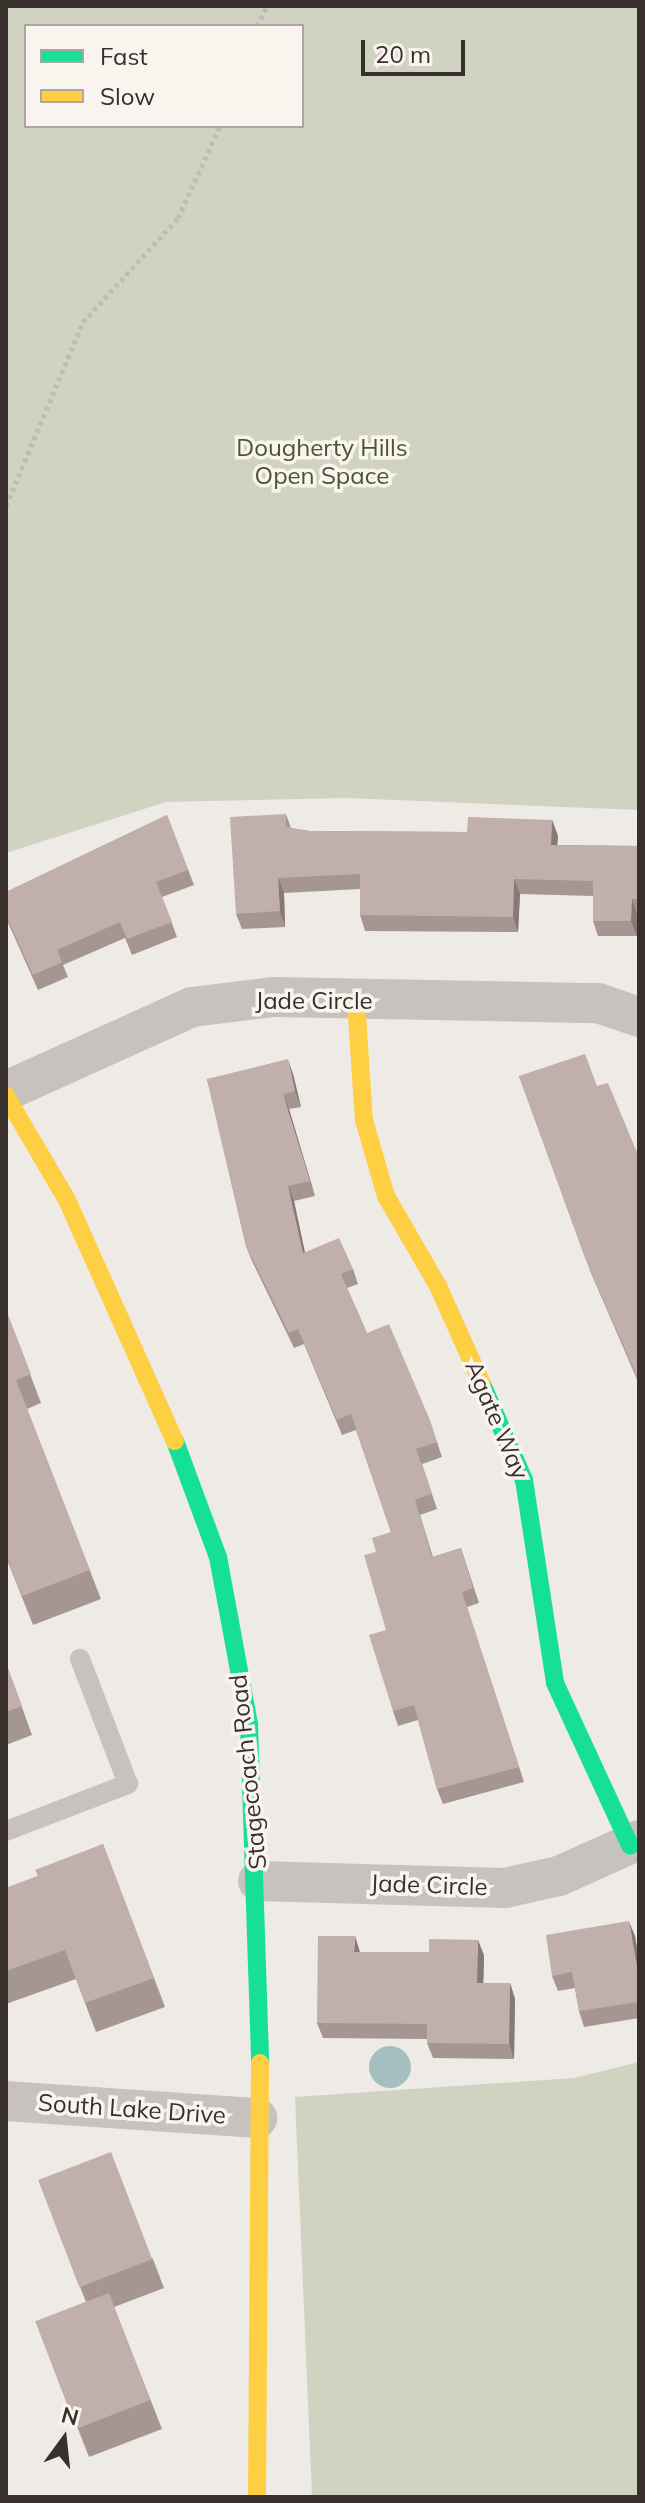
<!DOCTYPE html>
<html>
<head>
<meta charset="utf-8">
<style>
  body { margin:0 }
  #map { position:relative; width:645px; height:2503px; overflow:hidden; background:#eeeae6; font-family:Mulish,sans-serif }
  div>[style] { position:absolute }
  .green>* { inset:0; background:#d1d3c2 }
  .water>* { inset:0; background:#a4bfbd }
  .round { border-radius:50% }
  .path>* { height:5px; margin-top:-2.5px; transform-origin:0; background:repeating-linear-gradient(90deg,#c1bbb7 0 4px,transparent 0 8px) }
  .lane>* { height:20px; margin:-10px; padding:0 10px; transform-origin:10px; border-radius:10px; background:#c8c2be }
  .street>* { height:40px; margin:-20px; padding:0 20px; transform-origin:20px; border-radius:20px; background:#c8c2be }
  .fast>* { height:18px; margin:-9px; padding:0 9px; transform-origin:9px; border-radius:9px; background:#16e098 }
  .slow>* { height:18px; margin:-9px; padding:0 9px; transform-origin:9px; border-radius:9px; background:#ffcf43 }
  .wall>* { inset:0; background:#a59692 }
  .shaded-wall>* { inset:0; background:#867a77 }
  .building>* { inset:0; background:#c0afaa; transform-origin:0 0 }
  span { translate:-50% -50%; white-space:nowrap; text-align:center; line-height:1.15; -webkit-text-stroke:7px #faf4ef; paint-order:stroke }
  .park-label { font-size:24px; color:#4b5533 }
  .street-label { font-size:24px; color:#392f2d }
  .frame { position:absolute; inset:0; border:8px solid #392f2d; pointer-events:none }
  .legend { position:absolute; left:24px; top:24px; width:280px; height:104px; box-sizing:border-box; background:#faf4ef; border:2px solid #ada5a1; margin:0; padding:10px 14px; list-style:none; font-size:24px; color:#392f2d }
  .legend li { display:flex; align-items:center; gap:16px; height:40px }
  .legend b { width:40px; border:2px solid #ada5a1 }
  .north { position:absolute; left:24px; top:2399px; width:80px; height:80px; -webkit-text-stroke:6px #faf4ef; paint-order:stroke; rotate:15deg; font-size:22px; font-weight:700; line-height:32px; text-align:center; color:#392f2d }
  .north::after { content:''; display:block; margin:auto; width:28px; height:36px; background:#392f2d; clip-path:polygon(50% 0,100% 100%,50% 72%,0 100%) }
  .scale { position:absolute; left:361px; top:40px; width:104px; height:36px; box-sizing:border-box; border:4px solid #392f2d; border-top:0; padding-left:10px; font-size:24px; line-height:28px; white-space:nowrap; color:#392f2d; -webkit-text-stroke:6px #faf4ef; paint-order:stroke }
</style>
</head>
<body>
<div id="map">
  <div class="green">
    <i style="clip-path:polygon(evenodd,6px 6px,639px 6px,639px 810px,346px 798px,166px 802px,6px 853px,6px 6px,26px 26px,302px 26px,302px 126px,26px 126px,26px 26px)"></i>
    <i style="clip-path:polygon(639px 2062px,639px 2497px,312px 2497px,295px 2097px,574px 2078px)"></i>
  </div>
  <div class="water">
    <i class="round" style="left:369px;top:2046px;width:42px;height:42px"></i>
  </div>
  <div class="path">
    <i style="left:257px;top:26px;width:22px;rotate:-63deg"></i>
    <i style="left:6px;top:506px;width:199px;rotate:-67.3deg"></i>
    <i style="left:83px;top:322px;width:141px;rotate:-47.6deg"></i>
    <i style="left:178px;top:218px;width:101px;rotate:-65.5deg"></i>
  </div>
  <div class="lane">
    <i style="left:6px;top:1831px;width:131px;rotate:-21.1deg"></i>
    <i style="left:128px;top:1784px;width:134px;rotate:-111deg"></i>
  </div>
  <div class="street">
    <i style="left:6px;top:1091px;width:204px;rotate:-24.3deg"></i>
    <i style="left:192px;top:1007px;width:83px;rotate:-7deg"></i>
    <i style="left:274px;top:997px;width:324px;rotate:1.1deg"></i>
    <i style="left:598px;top:1003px;width:43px;rotate:18.9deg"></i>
    <i style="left:258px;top:1881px;width:247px;rotate:1.6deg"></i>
    <i style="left:505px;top:1888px;width:55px;rotate:-12.5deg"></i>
    <i style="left:559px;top:1876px;width:88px;rotate:-24.2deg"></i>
    <i style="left:6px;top:2101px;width:252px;rotate:3.9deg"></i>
  </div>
  <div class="fast">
    <i style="left:482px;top:1384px;width:105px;rotate:66.4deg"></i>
    <i style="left:524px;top:1480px;width:205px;rotate:81.3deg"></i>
    <i style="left:555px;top:1683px;width:179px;rotate:65.2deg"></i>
    <i style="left:175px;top:1441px;width:124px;rotate:69.7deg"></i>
    <i style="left:218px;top:1557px;width:171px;rotate:79.5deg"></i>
    <i style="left:249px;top:1725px;width:338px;rotate:88.1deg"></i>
  </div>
  <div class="slow">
    <i style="left:356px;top:1001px;width:119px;rotate:86.2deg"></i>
    <i style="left:364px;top:1120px;width:79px;rotate:73.9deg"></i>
    <i style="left:386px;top:1196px;width:104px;rotate:60deg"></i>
    <i style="left:438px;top:1286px;width:107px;rotate:65.8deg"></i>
    <i style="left:6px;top:1096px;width:121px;rotate:59.6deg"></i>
    <i style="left:67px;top:1200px;width:264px;rotate:65.9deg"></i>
    <i style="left:257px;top:2497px;width:434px;rotate:-89.6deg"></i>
  </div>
  <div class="wall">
    <i style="clip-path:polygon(286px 814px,291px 828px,309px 831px,467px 832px,552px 820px,558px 836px,557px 845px,639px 846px,639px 914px,637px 914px,637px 936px,598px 936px,593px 921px,593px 896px,520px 894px,518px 932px,365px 931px,360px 915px,360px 889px,284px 893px,285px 927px,242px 929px,236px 914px)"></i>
    <i style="clip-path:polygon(167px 815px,194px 885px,162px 897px,177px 937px,132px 955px,125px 938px,63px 965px,68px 977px,38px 990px,6px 918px,6px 892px)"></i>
    <i style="clip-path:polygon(293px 1074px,301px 1107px,289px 1109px,315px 1196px,294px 1201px,305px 1252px,353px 1269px,358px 1284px,347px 1288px,367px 1333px,429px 1418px,442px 1457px,422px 1464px,437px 1509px,420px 1515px,433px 1557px,461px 1548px,479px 1603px,467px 1607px,524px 1782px,443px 1804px,437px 1789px,418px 1720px,398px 1726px,393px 1711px,386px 1630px,376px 1552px,391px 1532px,356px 1430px,342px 1435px,304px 1344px,294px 1348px,252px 1261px,246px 1246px,207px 1079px)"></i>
    <i style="clip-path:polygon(519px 1076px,597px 1086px,639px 1157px,639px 1384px,591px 1273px)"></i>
    <i style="clip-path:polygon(6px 1310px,41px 1403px,27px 1409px,101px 1599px,33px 1625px,6px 1557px)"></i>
    <i style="clip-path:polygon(6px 1663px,32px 1735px,6px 1745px)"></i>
    <i style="clip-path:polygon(103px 1844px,165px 2007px,96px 2032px,76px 1979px,6px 2004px,6px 1888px,38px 1876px)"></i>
    <i style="clip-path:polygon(635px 1936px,639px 1960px,639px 2018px,584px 2027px,579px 2011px,575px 1988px,558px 1991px,552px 1976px)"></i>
    <i style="clip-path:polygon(360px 1952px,484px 1955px,483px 1983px,510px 1983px,515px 1999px,514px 2059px,433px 2058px,427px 2043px,427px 2039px,323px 2038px,317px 2023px)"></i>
    <i style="clip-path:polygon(39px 2181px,153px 2259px,164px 2288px,114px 2307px,162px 2429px,89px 2457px,36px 2322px,86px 2302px)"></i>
  </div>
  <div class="shaded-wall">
    <i style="clip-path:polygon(552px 820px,558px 836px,556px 860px,551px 845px)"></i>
    <i style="clip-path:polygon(278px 878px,284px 893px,285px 927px,280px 911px)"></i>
    <i style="clip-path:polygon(514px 879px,520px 894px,518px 932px,513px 917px)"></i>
    <i style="clip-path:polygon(632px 899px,637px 914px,637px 936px,631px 921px)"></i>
    <i style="clip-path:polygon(288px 1059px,293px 1074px,301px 1107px,295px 1091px)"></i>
    <i style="clip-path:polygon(283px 1094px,289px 1109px,315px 1196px,310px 1181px)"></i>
    <i style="clip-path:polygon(288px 1186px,294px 1201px,308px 1268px,303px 1253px)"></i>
    <i style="clip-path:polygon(629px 1921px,635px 1936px,639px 1960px,639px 1978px)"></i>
    <i style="clip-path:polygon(355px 1936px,360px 1952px,354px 1952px)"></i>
    <i style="clip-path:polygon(478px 1940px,484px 1955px,483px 1998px,477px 1983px)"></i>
    <i style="clip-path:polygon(510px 1983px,515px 1999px,514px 2059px,509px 2044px)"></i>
  </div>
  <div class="building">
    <i style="clip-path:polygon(286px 814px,286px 827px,309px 831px,467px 832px,468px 817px,552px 820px,551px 845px,639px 846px,639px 899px,632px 899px,631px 921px,593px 921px,593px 881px,514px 879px,513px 917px,360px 915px,360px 874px,278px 878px,280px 911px,236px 914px,230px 817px)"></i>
    <i style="clip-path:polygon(167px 815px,188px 870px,156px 882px,172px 922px,127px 939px,120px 922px,57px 950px,62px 962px,33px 975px,6px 915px,6px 892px)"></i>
    <i style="clip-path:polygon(585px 1054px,597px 1086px,608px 1083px,639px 1157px,639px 1381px,585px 1258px,519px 1076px)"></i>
    <i style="clip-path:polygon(288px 1059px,295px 1091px,283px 1094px,310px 1181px,288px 1186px,303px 1253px,339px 1238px,353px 1269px,341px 1274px,367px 1333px,389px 1324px,429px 1418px,437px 1442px,416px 1449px,432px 1494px,415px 1500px,432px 1557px,461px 1548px,473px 1588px,462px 1592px,519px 1767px,437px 1789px,414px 1705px,393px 1711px,369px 1635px,386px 1630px,364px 1555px,376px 1552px,372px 1538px,391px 1532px,351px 1414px,337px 1420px,298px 1329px,289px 1333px,246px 1246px,207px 1079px)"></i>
    <i style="clip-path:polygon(6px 1310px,31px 1374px,16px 1380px,90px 1570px,22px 1596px,6px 1555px)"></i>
    <i style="clip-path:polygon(6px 1663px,22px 1706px,6px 1712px)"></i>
    <i style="clip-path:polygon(103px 1844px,154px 1978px,85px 2003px,65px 1950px,6px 1971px,6px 1888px,38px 1876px,35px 1870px)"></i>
    <i style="clip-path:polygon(629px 1921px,639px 1978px,639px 2002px,579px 2011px,572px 1972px,552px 1976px,546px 1935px)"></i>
    <i style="clip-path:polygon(318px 1936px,355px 1936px,354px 1952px,429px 1952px,429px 1939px,478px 1940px,477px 1983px,510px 1983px,509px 2044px,427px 2043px,427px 2024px,317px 2023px)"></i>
    <i style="left:111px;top:2152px;width:115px;height:78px;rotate:69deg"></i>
    <i style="left:109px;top:2293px;width:115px;height:79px;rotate:69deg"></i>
  </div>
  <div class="park-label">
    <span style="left:322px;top:462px">Dougherty Hills<br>Open Space</span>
  </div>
  <div class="street-label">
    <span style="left:314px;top:1001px">Jade Circle</span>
    <span style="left:497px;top:1420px;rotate:67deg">Agate Way</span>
    <span style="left:248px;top:1772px;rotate:-96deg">Stagecoach Road</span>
    <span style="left:429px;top:1885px;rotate:2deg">Jade Circle</span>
    <span style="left:132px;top:2109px;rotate:4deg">South Lake Drive</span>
  </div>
  <div class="frame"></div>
  <ul class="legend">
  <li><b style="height:10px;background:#16e098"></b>Fast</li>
  <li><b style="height:10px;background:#ffcf43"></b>Slow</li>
  </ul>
  <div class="north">N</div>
  <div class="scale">20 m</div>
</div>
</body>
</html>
